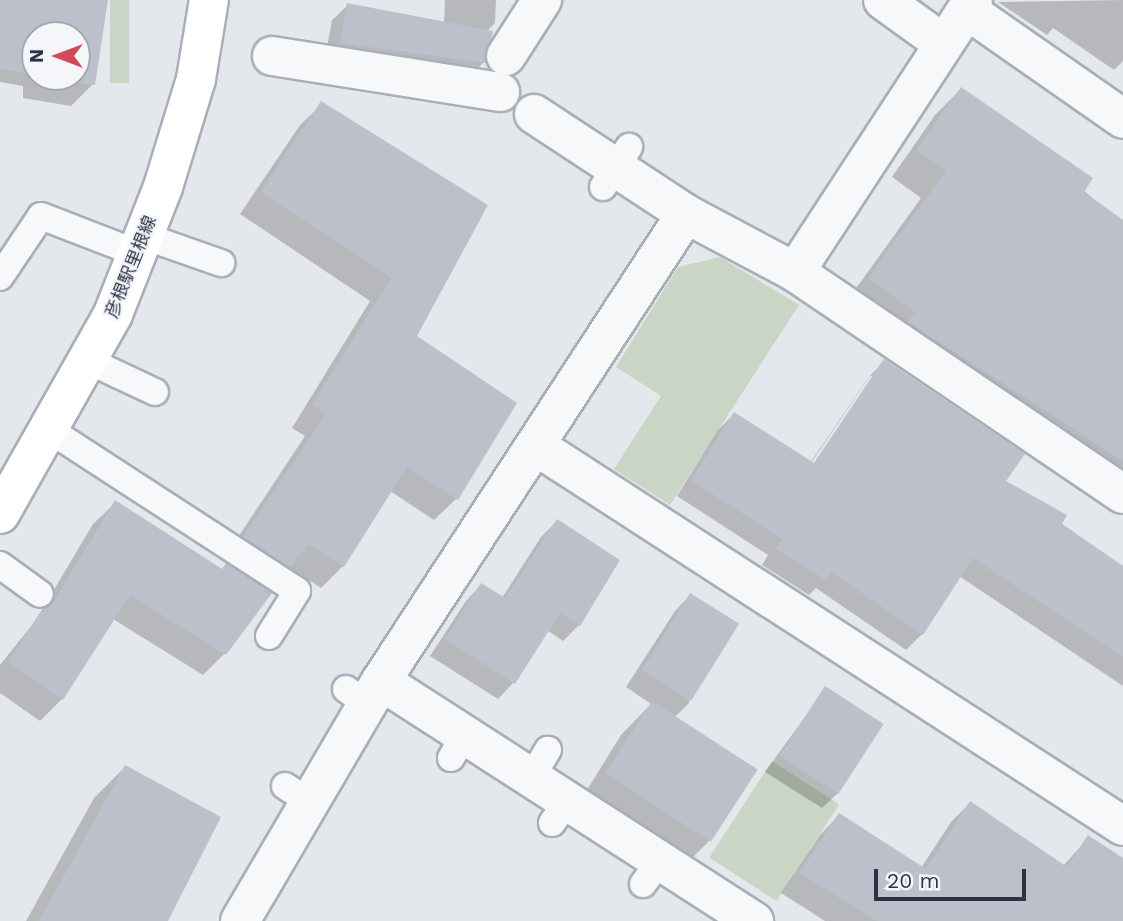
<!DOCTYPE html>
<html>
<head>
<meta charset="utf-8">
<style>
  body { margin:0 }
  #map { position:relative; width:1123px; height:921px; overflow:hidden; background:#e4e7ec; font-family:"Work Sans","Noto Sans JP",sans-serif }
  div>[style] { position:absolute }
  .green>* { inset:0; background:#c9d6c5; transform-origin:0 0 }
  .shadow>* { inset:0; background:#0003 }
  .building>* { inset:0; background:#bbc0ca; transform-origin:0 0 }
  .roads { filter:drop-shadow(2px 0 #a9aeb7) drop-shadow(-2px 0 #a9aeb7) drop-shadow(0 2px #a9aeb7) drop-shadow(0 -2px #a9aeb7) }
  .lane>* { height:26px; margin:-13px; padding:0 13px; transform-origin:13px; border-radius:13px; background:#f7f8fa }
  .street>* { height:38px; margin:-19px; padding:0 19px; transform-origin:19px; border-radius:19px; background:#f7f8fa }
  .secondary>* { height:38px; margin:-19px; padding:0 19px; transform-origin:19px; border-radius:19px; background:#fff }
  span { translate:-50% -50%; white-space:nowrap; text-align:center; line-height:1.15; -webkit-text-stroke:5px #f4f6f9; paint-order:stroke }
  .street-label { font-size:18px; color:#2b3445 }
  .north { position:absolute; left:21px; top:21px; width:70px; height:70px; box-sizing:border-box; background:#f4f6f9; border:2px solid #a4a8b1; border-radius:50%; rotate:270deg; font-size:19px; font-weight:700; line-height:28px; text-align:center; color:#2b3445 }
  .north::after { content:''; display:block; margin:auto; width:24px; height:32px; background:#d1495b; clip-path:polygon(50% 0,100% 100%,50% 72%,0 100%) }
  .scale { position:absolute; left:874px; top:869px; width:152px; height:32px; box-sizing:border-box; border:4px solid #2b3445; border-top:0; padding-left:9px; font-size:21px; line-height:24px; white-space:nowrap; color:#2b3445; -webkit-text-stroke:5px #f4f6f9; paint-order:stroke }
</style>
</head>
<body>
<div id="map">
  <div class="green">
    <i style="left:110px;top:0;width:19px;height:83px"></i>
    <i style="clip-path:polygon(720px 257px,799px 305px,670px 505px,614px 469px,661px 396px,616px 367px,678px 267px)"></i>
    <i style="left:772px;top:761px;width:80px;height:115px;rotate:33deg"></i>
  </div>
  <div class="shadow">
    <i style="clip-path:polygon(evenodd,0 0,106px 0,93px 84px,71px 106px,23px 98px,23px 86px,0 82px,0 0,35px 35px,77px 35px,77px 77px,35px 77px,35px 35px)"></i>
    <i style="clip-path:polygon(445px 0,496px 0,495px 23px,487px 31px,484px 62px,468px 78px,325px 58px,332px 20px,348px 5px,444px 23px)"></i>
    <i style="clip-path:polygon(1123px 0,1123px 61px,1114px 70px,1053px 28px,1047px 35px,998px 2px)"></i>
    <i style="clip-path:polygon(961px 89px,1123px 223px,1123px 487px,844px 305px,921px 198px,892px 177px,935px 115px)"></i>
    <i style="clip-path:polygon(322px 104px,415px 336px,456px 499px,434px 520px,390px 491px,343px 566px,321px 588px,289px 567px,265px 591px,225px 653px,203px 675px,113px 619px,62px 699px,40px 721px,0 693px,0 665px,36px 620px,93px 524px,115px 503px,221px 571px,228px 563px,223px 560px,305px 436px,292px 428px,370px 301px,240px 214px,300px 125px)"></i>
    <i style="clip-path:polygon(evenodd,884px 361px,1004px 482px,1123px 568px,1123px 686px,959px 576px,922px 634px,906px 650px,816px 588px,809px 595px,762px 565px,768px 555px,677px 496px,718px 430px,734px 414px,810px 463px,869px 377px,884px 361px,870px 376px,874px 376px,810px 471px,807px 469px,870px 376px)"></i>
    <i style="clip-path:polygon(557px 521px,618px 561px,579px 625px,563px 641px,547px 630px,513px 683px,498px 699px,430px 656px,466px 601px,481px 585px,502px 598px,541px 537px)"></i>
    <i style="clip-path:polygon(690px 595px,689px 703px,674px 718px,710px 840px,679px 871px,577px 806px,621px 735px,651px 704px,626px 687px,675px 611px)"></i>
    <i style="clip-path:polygon(826px 688px,838px 793px,822px 808px,765px 772px)"></i>
    <i style="clip-path:polygon(125px 767px,166px 921px,26px 921px,94px 798px)"></i>
    <i style="clip-path:polygon(970px 803px,1063px 866px,1089px 837px,1123px 860px,1123px 921px,825px 921px,781px 893px,820px 835px,839px 815px,921px 868px,951px 822px)"></i>
  </div>
  <div class="building">
    <i style="clip-path:polygon(0 0,108px 0,95px 85px,47px 77px,77px 77px,77px 35px,35px 35px,35px 75px,0 69px)"></i>
    <i style="clip-path:polygon(347px 3px,493px 31px,486px 63px,340px 43px)"></i>
    <i style="clip-path:polygon(961px 87px,1093px 178px,1084px 192px,1123px 220px,1123px 461px,908px 322px,915px 312px,868px 278px,946px 171px,916px 150px)"></i>
    <i style="clip-path:polygon(321px 101px,488px 205px,417px 336px,517px 403px,458px 500px,407px 467px,344px 567px,308px 544px,290px 568px,243px 537px,326px 414px,312px 405px,391px 278px,261px 192px)"></i>
    <i style="clip-path:polygon(884px 359px,1025px 454px,1006px 481px,1067px 515px,1062px 524px,1123px 566px,1123px 657px,973px 558px,923px 635px,831px 572px,826px 580px,776px 549px,782px 539px,691px 480px,734px 412px,814px 463px)"></i>
    <i style="clip-path:polygon(115px 500px,222px 569px,226px 563px,272px 593px,226px 655px,130px 595px,63px 700px,8px 662px,39px 614px,53px 603px)"></i>
    <i style="clip-path:polygon(557px 519px,620px 560px,580px 626px,560px 613px,515px 684px,445px 639px,481px 583px,505px 598px)"></i>
    <i style="left:690px;top:593px;width:58px;height:91px;rotate:32deg"></i>
    <i style="left:825px;top:686px;width:70px;height:83px;rotate:33deg"></i>
    <i style="left:652px;top:701px;width:126px;height:86px;rotate:33deg"></i>
    <i style="clip-path:polygon(125px 765px,221px 817px,168px 921px,39px 921px)"></i>
    <i style="clip-path:polygon(970px 801px,1067px 867px,1088px 835px,1123px 858px,1123px 921px,877px 921px,799px 873px,839px 813px,926px 869px)"></i>
  </div>
  <div class="roads">
    <div class="lane">
      <i style="left:603px;top:187px;width:48px;rotate:-57deg"></i>
      <i style="left:144px;top:236px;width:82px;rotate:19.3deg"></i>
      <i style="left:0;top:277px;width:73px;rotate:-56.1deg"></i>
      <i style="left:41px;top:216px;width:103px;rotate:21.1deg"></i>
      <i style="left:87px;top:360px;width:75px;rotate:25.2deg"></i>
      <i style="left:48px;top:429px;width:297px;rotate:33deg"></i>
      <i style="left:297px;top:591px;width:53px;rotate:121.9deg"></i>
      <i style="left:0;top:565px;width:49px;rotate:35.9deg"></i>
      <i style="left:346px;top:689px;width:26px;rotate:36deg"></i>
      <i style="left:451px;top:758px;width:27px;rotate:-59deg"></i>
      <i style="left:531px;top:778px;width:33px;rotate:-59deg"></i>
      <i style="left:285px;top:786px;width:27px;rotate:33deg"></i>
      <i style="left:552px;top:823px;width:27px;rotate:-54deg"></i>
      <i style="left:643px;top:884px;width:29px;rotate:-54deg"></i>
    </div>
    <div class="street">
      <i style="left:883px;top:0;width:75px;rotate:35.8deg"></i>
      <i style="left:967px;top:10px;width:190px;rotate:34.9deg"></i>
      <i style="left:272px;top:56px;width:231px;rotate:9deg"></i>
      <i style="left:506px;top:56px;width:67px;rotate:-57.3deg"></i>
      <i style="left:534px;top:114px;width:182px;rotate:33.3deg"></i>
      <i style="left:686px;top:214px;width:123px;rotate:28deg"></i>
      <i style="left:795px;top:272px;width:396px;rotate:34.1deg"></i>
      <i style="left:795px;top:272px;width:325px;rotate:-56.8deg"></i>
      <i style="left:536px;top:446px;width:699px;rotate:32.92deg"></i>
      <i style="left:381px;top:681px;width:444px;rotate:32.8deg"></i>
      <i style="left:240px;top:921px;width:278px;rotate:-59.6deg"></i>
      <i style="left:381px;top:681px;width:558px;rotate:-56.85deg"></i>
    </div>
    <div class="secondary">
      <i style="left:0;top:514px;width:230px;rotate:-60.5deg"></i>
      <i style="left:113px;top:314px;width:136px;rotate:-68.5deg"></i>
      <i style="left:163px;top:187px;width:113px;rotate:-73deg"></i>
      <i style="left:196px;top:79px;width:80px;rotate:-80.7deg"></i>
    </div>
  </div>
  <div class="street-label">
    <span style="left:131px;top:267px;rotate:-68deg">彦根駅里根線</span>
  </div>
  <div class="north">N</div>
  <div class="scale">20 m</div>
</div>
</body>
</html>
